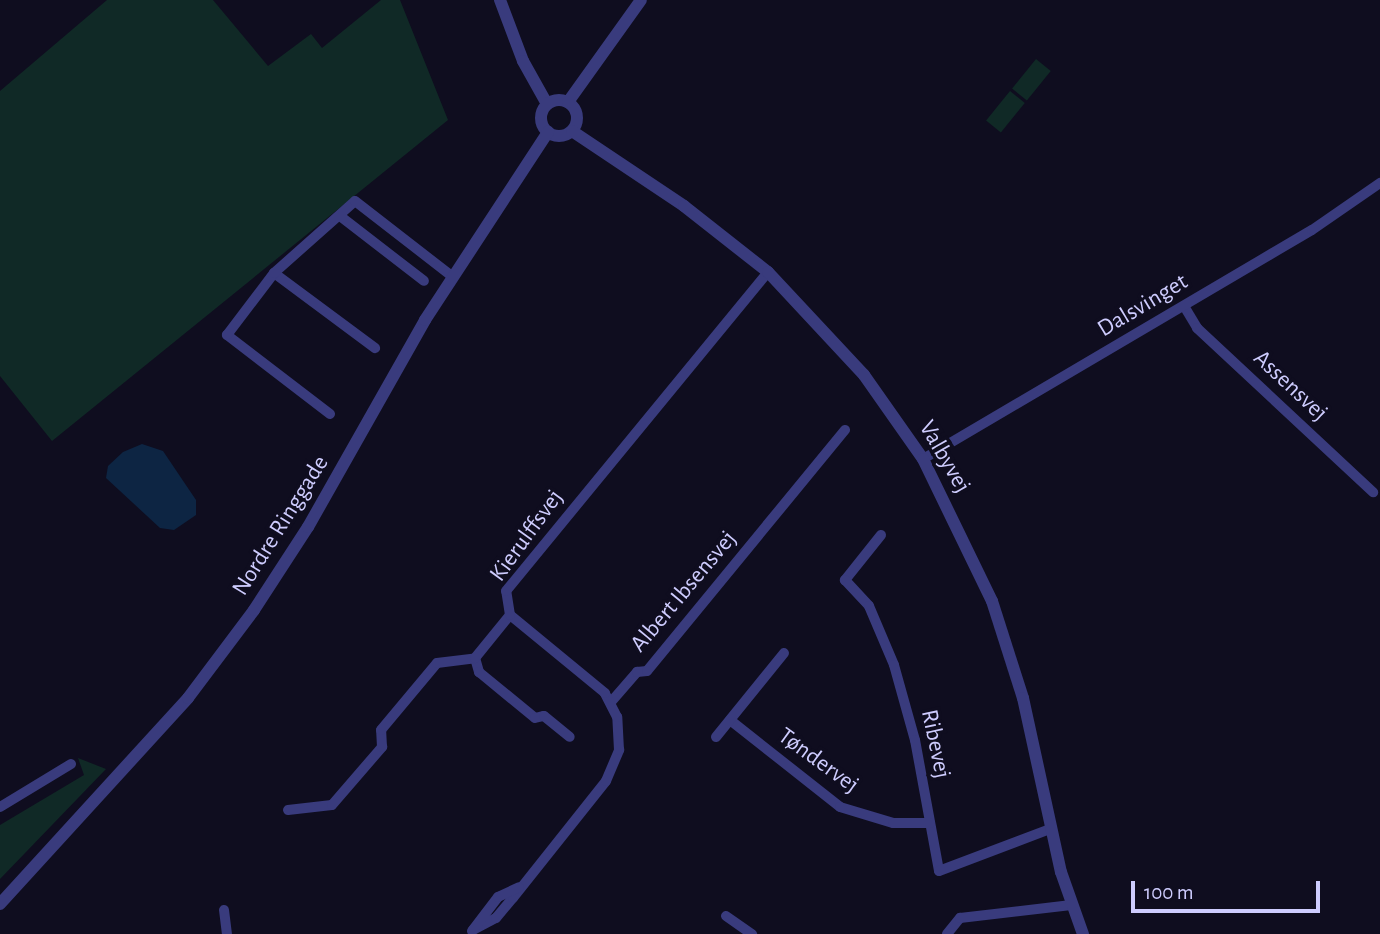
<!DOCTYPE html>
<html>
<head>
<meta charset="utf-8">
<style>
  body { margin:0 }
  #map { position:relative; width:1380px; height:934px; overflow:hidden; background:#0f0d1f; font-family:"Alegreya Sans",sans-serif }
  div>[style] { position:absolute }
  .green>* { inset:0; background:#102926; transform-origin:0 0 }
  .water>* { inset:0; background:#0d2543 }
  .minor>* { height:10px; margin:-5px; padding:0 5px; transform-origin:5px; border-radius:5px; background:#393b7d }
  .tertiary>* { height:12px; margin:-6px; padding:0 6px; transform-origin:6px; border-radius:6px; background:#393b7d }
  .tertiary>.ring { margin:-6px; padding:0; box-sizing:content-box; background:none; border:12px solid #393b7d; border-radius:50% }
  span { translate:-50% -50%; white-space:nowrap; text-align:center; line-height:1.15; -webkit-text-stroke:7px #0f0d1f; paint-order:stroke }
  .street-label { font-size:24px; color:#ceccfe }
  .scale { position:absolute; left:1131px; top:881px; width:189px; height:32px; box-sizing:border-box; border:4px solid #ceccfe; border-top:0; padding-left:9px; font-size:21px; line-height:24px; white-space:nowrap; color:#ceccfe; -webkit-text-stroke:5px #0f0d1f; paint-order:stroke }
</style>
</head>
<body>
<div id="map">
  <div class="green">
    <i style="clip-path:polygon(107px 0,213px 0,268px 66px,311px 34px,322px 48px,381px 0,400px 0,448px 120px,52px 441px,0 376px,0 91px)"></i>
    <i style="left:1036px;top:59px;width:19px;height:38px;rotate:39deg"></i>
    <i style="left:1010px;top:91px;width:19px;height:38px;rotate:39deg"></i>
    <i style="clip-path:polygon(78px 758px,106px 769px,0 879px,0 825px,84px 775px)"></i>
  </div>
  <div class="water">
    <i style="clip-path:polygon(142px 444px,163px 451px,196px 500px,196px 515px,174px 530px,160px 528px,106px 478px,108px 466px,123px 452px)"></i>
  </div>
  <div class="minor">
    <i style="left:340px;top:216px;width:106px;rotate:37.7deg"></i>
    <i style="left:274px;top:273px;width:126px;rotate:36.6deg"></i>
    <i style="left:1184px;top:306px;width:26px;rotate:59deg"></i>
    <i style="left:1197px;top:328px;width:241px;rotate:43deg"></i>
    <i style="left:330px;top:414px;width:130px;rotate:-142.5deg"></i>
    <i style="left:227px;top:335px;width:78px;rotate:-52.8deg"></i>
    <i style="left:274px;top:273px;width:108px;rotate:-41.6deg"></i>
    <i style="left:355px;top:201px;width:124px;rotate:37.8deg"></i>
    <i style="left:923px;top:459px;width:451px;rotate:-30.5deg"></i>
    <i style="left:1312px;top:230px;width:83px;rotate:-34.7deg"></i>
    <i style="left:881px;top:535px;width:58px;rotate:128.7deg"></i>
    <i style="left:845px;top:580px;width:35px;rotate:47deg"></i>
    <i style="left:869px;top:606px;width:64px;rotate:67deg"></i>
    <i style="left:894px;top:665px;width:78px;rotate:74.4deg"></i>
    <i style="left:915px;top:740px;width:133px;rotate:79.6deg"></i>
    <i style="left:939px;top:871px;width:119px;rotate:-20.7deg"></i>
    <i style="left:475px;top:658px;width:15px;rotate:74deg"></i>
    <i style="left:479px;top:672px;width:72px;rotate:39.4deg"></i>
    <i style="left:535px;top:718px;width:9px;rotate:-13deg"></i>
    <i style="left:544px;top:716px;width:33px;rotate:39deg"></i>
    <i style="left:611px;top:702px;width:40px;rotate:-49deg"></i>
    <i style="left:637px;top:672px;width:10px;rotate:-6deg"></i>
    <i style="left:647px;top:671px;width:312px;rotate:-50.6deg"></i>
    <i style="left:730px;top:720px;width:140px;rotate:38.3deg"></i>
    <i style="left:840px;top:807px;width:55px;rotate:16.8deg"></i>
    <i style="left:893px;top:823px;width:37px"></i>
    <i style="left:716px;top:737px;width:108px;rotate:-51deg"></i>
    <i style="left:0;top:807px;width:83px;rotate:-31.2deg"></i>
    <i style="left:288px;top:810px;width:44px;rotate:-6.5deg"></i>
    <i style="left:332px;top:805px;width:77px;rotate:-49.2deg"></i>
    <i style="left:382px;top:747px;width:17px;rotate:-93deg"></i>
    <i style="left:381px;top:730px;width:87px;rotate:-50.1deg"></i>
    <i style="left:437px;top:663px;width:38px;rotate:-7deg"></i>
    <i style="left:475px;top:658px;width:55px;rotate:-50.9deg"></i>
    <i style="left:224px;top:910px;width:24px;rotate:83deg"></i>
    <i style="left:726px;top:916px;width:32px;rotate:35deg"></i>
    <i style="left:473px;top:930px;width:26px;rotate:-28deg"></i>
    <i style="left:496px;top:918px;width:26px;rotate:-50deg"></i>
    <i style="left:513px;top:898px;width:149px;rotate:-51.5deg"></i>
    <i style="left:606px;top:781px;width:34px;rotate:-67deg"></i>
    <i style="left:619px;top:750px;width:33px;rotate:-93deg"></i>
    <i style="left:617px;top:717px;width:27px;rotate:-117deg"></i>
    <i style="left:605px;top:693px;width:123px;rotate:-140.6deg"></i>
    <i style="left:510px;top:615px;width:24px;rotate:-99deg"></i>
    <i style="left:506px;top:591px;width:413px;rotate:-50.6deg"></i>
    <i style="left:472px;top:931px;width:43px;rotate:-52.6deg"></i>
    <i style="left:498px;top:897px;width:23px;rotate:-25deg"></i>
    <i style="left:947px;top:934px;width:21px;rotate:-51deg"></i>
    <i style="left:960px;top:918px;width:112px;rotate:-6.7deg"></i>
  </div>
  <div class="tertiary">
    <i style="left:500px;top:0;width:65px;rotate:69.3deg"></i>
    <i style="left:523px;top:61px;width:49px;rotate:60.8deg"></i>
    <i class="ring" style="left:541px;top:100px;width:24px;height:24px"></i>
    <i style="left:568px;top:102px;width:125px;rotate:-54.4deg"></i>
    <i style="left:572px;top:131px;width:135px;rotate:33.8deg"></i>
    <i style="left:684px;top:206px;width:107px;rotate:38.2deg"></i>
    <i style="left:768px;top:272px;width:141px;rotate:47deg"></i>
    <i style="left:864px;top:375px;width:103px;rotate:54.9deg"></i>
    <i style="left:923px;top:459px;width:158px;rotate:64.1deg"></i>
    <i style="left:992px;top:601px;width:102px;rotate:72.3deg"></i>
    <i style="left:1023px;top:698px;width:178px;rotate:77.7deg"></i>
    <i style="left:1061px;top:872px;width:66px;rotate:70.5deg"></i>
    <i style="left:0;top:904px;width:279px;rotate:-47.6deg"></i>
    <i style="left:188px;top:698px;width:110px;rotate:-53.1deg"></i>
    <i style="left:254px;top:610px;width:99px;rotate:-57deg"></i>
    <i style="left:308px;top:527px;width:238px;rotate:-60.5deg"></i>
    <i style="left:425px;top:320px;width:225px;rotate:-56.8deg"></i>
  </div>
  <div class="street-label">
    <span style="left:1143px;top:306px;rotate:-31deg">Dalsvinget</span>
    <span style="left:1290px;top:386px;rotate:43deg">Assensvej</span>
    <span style="left:944px;top:457px;rotate:60deg">Valbyvej</span>
    <span style="left:281px;top:526px;rotate:-58deg">Nordre Ringgade</span>
    <span style="left:527px;top:536px;rotate:-54deg">Kierulffsvej</span>
    <span style="left:684px;top:592px;rotate:-50deg">Albert Ibsensvej</span>
    <span style="left:935px;top:744px;rotate:78deg">Ribevej</span>
    <span style="left:818px;top:761px;rotate:36deg">Tøndervej</span>
  </div>
  <div class="scale">100 m</div>
</div>
</body>
</html>
